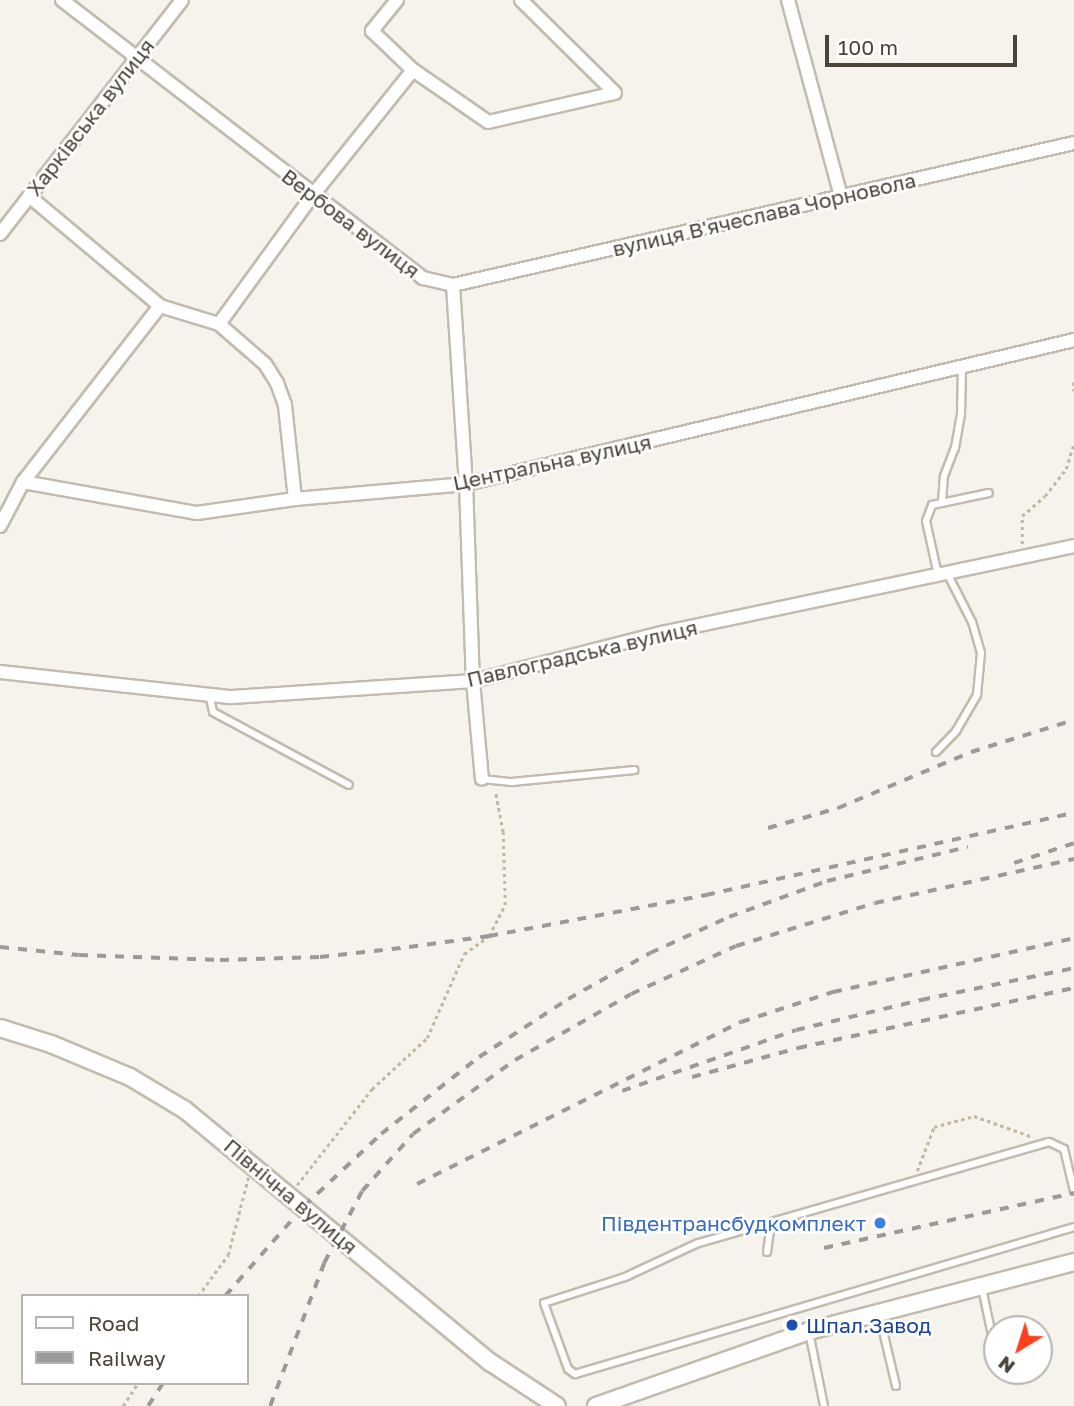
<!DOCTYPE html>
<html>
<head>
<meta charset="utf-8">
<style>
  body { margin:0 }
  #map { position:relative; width:1074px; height:1406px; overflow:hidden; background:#f6f3ec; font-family:"Golos Text",sans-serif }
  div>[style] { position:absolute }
  .path>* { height:2.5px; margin-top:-1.25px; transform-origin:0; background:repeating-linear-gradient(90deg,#c4b79f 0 3.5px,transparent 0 7px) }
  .roads { filter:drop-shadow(2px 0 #c2bbae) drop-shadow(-2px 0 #c2bbae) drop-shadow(0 2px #c2bbae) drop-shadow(0 -2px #c2bbae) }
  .service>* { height:6px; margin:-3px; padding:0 3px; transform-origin:3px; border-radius:3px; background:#fff }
  .minor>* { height:12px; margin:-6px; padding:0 6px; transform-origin:6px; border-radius:6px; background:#fff }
  .tertiary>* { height:16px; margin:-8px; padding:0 8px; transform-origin:8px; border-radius:8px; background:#fff }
  .rail>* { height:3.5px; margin-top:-1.75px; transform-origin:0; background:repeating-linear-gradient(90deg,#9a9a9a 0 9px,transparent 0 18px) }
  .dots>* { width:19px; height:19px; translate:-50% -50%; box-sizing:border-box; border:4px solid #fff; border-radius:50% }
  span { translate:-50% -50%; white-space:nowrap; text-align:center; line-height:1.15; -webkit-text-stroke:5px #fff; paint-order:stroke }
  .street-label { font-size:21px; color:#4b4439 }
  .shop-label { font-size:21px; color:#366cbe }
  .right { translate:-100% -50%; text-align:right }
  .transit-label { font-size:21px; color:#164399 }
  .left { translate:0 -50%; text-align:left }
  .legend { position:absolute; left:21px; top:1294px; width:228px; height:91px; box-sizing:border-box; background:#fff; border:2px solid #b7b4b0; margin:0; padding:9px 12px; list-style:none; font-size:21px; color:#4b4439 }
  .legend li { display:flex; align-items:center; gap:14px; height:35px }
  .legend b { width:35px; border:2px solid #b7b4b0 }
  .north { position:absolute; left:983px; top:1315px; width:70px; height:70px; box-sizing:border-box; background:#fff; border:2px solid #b7b4b0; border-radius:50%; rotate:218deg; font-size:19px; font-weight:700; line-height:28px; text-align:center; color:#4b4439 }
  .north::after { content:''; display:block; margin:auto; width:24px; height:32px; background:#fc3f1d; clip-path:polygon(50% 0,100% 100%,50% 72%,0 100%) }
  .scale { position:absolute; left:825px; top:35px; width:192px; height:32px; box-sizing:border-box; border:4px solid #4b4439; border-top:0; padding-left:9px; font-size:21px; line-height:24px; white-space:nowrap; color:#4b4439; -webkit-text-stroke:5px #fff; paint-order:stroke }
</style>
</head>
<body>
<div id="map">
  <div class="path">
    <i style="left:1074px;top:382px;width:9px;rotate:90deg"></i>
    <i style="left:1022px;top:544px;width:28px;rotate:-90deg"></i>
    <i style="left:1022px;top:516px;width:30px;rotate:-41deg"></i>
    <i style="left:1045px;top:496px;width:34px;rotate:-52deg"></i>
    <i style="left:1066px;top:469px;width:27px;rotate:-73deg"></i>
    <i style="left:917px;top:1171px;width:47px;rotate:-68.9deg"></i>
    <i style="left:934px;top:1127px;width:41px;rotate:-15.4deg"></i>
    <i style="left:974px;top:1116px;width:63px;rotate:19.6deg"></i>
    <i style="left:297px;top:1185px;width:122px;rotate:-52deg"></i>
    <i style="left:372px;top:1089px;width:75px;rotate:-42.8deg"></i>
    <i style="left:427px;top:1038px;width:92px;rotate:-66.2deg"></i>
    <i style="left:464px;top:954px;width:31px;rotate:-36deg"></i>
    <i style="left:489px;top:936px;width:35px;rotate:-63deg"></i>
    <i style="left:505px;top:905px;width:73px;rotate:-91.6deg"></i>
    <i style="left:503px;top:832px;width:42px;rotate:-101deg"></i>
    <i style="left:198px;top:1296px;width:51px;rotate:-53.8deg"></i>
    <i style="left:228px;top:1255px;width:80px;rotate:-75.4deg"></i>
    <i style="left:123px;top:1406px;width:27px;rotate:-57deg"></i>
  </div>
  <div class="roads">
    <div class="service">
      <i style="left:942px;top:503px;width:27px;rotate:-86deg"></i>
      <i style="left:944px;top:476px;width:30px;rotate:-69deg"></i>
      <i style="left:955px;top:448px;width:34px;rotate:-80deg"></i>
      <i style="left:961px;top:415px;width:49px;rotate:-88.8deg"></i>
      <i style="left:938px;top:575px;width:55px;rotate:-102.5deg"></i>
      <i style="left:926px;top:521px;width:17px;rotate:-69deg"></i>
      <i style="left:932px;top:505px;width:58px;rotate:-11.9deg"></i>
      <i style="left:209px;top:694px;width:18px;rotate:77deg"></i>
      <i style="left:213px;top:712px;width:154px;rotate:28.2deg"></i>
      <i style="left:936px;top:752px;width:29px;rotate:-46deg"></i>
      <i style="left:956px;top:731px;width:42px;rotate:-59.7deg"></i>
      <i style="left:977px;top:695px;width:42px;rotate:-84.6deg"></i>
      <i style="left:981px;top:653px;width:32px;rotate:-106deg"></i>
      <i style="left:972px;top:622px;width:55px;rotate:-117deg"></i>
      <i style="left:482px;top:779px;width:30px;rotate:6deg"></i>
      <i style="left:512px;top:782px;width:123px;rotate:-5.6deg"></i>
      <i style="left:1074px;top:1191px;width:43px;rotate:-103.4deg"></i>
      <i style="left:1064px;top:1149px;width:17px;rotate:-155deg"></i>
      <i style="left:1049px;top:1142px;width:365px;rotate:163.9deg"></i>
      <i style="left:698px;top:1243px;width:81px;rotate:155deg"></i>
      <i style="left:625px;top:1277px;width:85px;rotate:162.2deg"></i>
      <i style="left:544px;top:1303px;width:70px;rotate:70deg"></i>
      <i style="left:568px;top:1369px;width:9px;rotate:36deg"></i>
      <i style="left:575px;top:1374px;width:520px;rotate:-16.41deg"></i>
      <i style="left:767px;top:1252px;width:29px;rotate:-82deg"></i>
      <i style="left:982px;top:1288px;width:58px;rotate:78.1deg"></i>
      <i style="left:879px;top:1314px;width:74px;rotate:76.7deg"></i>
      <i style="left:809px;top:1332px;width:76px;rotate:78.5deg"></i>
    </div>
    <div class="minor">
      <i style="left:62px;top:0;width:456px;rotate:37.6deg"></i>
      <i style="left:423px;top:278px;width:31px;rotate:13deg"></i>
      <i style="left:453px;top:285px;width:199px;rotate:86.3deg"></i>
      <i style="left:466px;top:484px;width:197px;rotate:88deg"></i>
      <i style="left:473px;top:681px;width:98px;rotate:84.8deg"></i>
      <i style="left:397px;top:0;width:40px;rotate:129deg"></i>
      <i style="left:372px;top:31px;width:57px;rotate:43.6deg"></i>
      <i style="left:413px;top:70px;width:91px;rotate:34.7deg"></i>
      <i style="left:488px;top:122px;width:130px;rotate:-12.9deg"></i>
      <i style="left:521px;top:0;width:132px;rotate:44.7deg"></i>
      <i style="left:788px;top:0;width:204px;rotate:74.9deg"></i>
      <i style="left:29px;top:196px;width:171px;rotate:40deg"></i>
      <i style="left:160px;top:306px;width:62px;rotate:17deg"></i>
      <i style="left:0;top:234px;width:296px;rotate:-52.1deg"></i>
      <i style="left:453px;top:285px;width:637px;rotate:-12.88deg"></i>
      <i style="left:23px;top:482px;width:177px;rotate:10.1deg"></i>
      <i style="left:197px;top:513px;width:99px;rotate:-8.1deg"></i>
      <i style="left:295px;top:499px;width:172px;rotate:-5deg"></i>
      <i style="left:466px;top:484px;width:625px;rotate:-13.32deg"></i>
      <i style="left:295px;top:499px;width:95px;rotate:-96.1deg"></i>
      <i style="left:285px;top:405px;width:23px;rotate:-110deg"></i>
      <i style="left:277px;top:383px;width:22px;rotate:-122deg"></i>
      <i style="left:265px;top:364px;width:61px;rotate:-139deg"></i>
      <i style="left:219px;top:324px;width:158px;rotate:-54deg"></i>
      <i style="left:312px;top:196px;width:161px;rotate:-51.3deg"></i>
      <i style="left:0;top:526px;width:50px;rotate:-62.4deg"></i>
      <i style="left:23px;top:482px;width:223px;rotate:-52.1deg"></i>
      <i style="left:0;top:672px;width:233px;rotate:6.2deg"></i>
      <i style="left:232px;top:697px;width:242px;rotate:-3.8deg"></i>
      <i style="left:473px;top:681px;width:195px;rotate:-14.3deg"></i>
      <i style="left:662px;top:633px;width:421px;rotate:-11.9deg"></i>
    </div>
    <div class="tertiary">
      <i style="left:0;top:1028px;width:53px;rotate:17.4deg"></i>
      <i style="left:51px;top:1044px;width:86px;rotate:22.7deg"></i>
      <i style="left:130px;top:1077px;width:64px;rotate:31deg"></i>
      <i style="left:185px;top:1110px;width:396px;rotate:39.6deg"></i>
      <i style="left:490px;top:1362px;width:80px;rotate:33.3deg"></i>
      <i style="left:596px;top:1406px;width:226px;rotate:-19.4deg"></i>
      <i style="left:809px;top:1331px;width:274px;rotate:-14.6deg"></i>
    </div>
  </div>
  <div class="rail">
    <i style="left:768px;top:828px;width:73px;rotate:-15.9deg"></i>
    <i style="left:838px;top:808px;width:144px;rotate:-22.8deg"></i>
    <i style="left:971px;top:752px;width:108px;rotate:-17.3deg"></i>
    <i style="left:1014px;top:863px;width:63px;rotate:-18.4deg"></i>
    <i style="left:0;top:947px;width:79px;rotate:5.8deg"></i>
    <i style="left:79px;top:955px;width:141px;rotate:2deg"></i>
    <i style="left:220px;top:960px;width:100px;rotate:-1.7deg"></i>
    <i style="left:320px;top:957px;width:90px;rotate:-6.4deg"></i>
    <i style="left:409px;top:947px;width:81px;rotate:-7.8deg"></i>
    <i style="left:489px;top:936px;width:221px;rotate:-10.7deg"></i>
    <i style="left:706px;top:895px;width:377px;rotate:-12.6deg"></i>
    <i style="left:692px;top:1077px;width:110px;rotate:-15.3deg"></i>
    <i style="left:798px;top:1048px;width:282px;rotate:-12.3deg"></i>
    <i style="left:622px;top:1091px;width:184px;rotate:-19.3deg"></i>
    <i style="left:796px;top:1030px;width:129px;rotate:-13.5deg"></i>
    <i style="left:921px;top:1000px;width:156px;rotate:-11.8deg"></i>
    <i style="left:417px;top:1184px;width:362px;rotate:-26.6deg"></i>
    <i style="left:741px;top:1022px;width:97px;rotate:-18.1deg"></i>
    <i style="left:833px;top:992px;width:247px;rotate:-12.6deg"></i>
    <i style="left:824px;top:1248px;width:256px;rotate:-12.4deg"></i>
    <i style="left:225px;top:1296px;width:120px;rotate:-48.7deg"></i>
    <i style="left:304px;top:1206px;width:105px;rotate:-43.1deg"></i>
    <i style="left:381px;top:1134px;width:125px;rotate:-38.2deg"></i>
    <i style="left:479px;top:1057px;width:106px;rotate:-33.1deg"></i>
    <i style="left:568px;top:999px;width:94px;rotate:-29.3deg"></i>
    <i style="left:650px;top:953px;width:87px;rotate:-24.5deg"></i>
    <i style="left:729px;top:917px;width:104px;rotate:-20.2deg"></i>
    <i style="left:827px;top:881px;width:145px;rotate:-13.6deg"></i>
    <i style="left:148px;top:1406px;width:27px;rotate:-57deg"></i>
    <i style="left:270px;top:1406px;width:153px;rotate:-69.3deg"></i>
    <i style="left:324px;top:1263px;width:81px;rotate:-62.2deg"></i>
    <i style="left:362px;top:1191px;width:76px;rotate:-48.2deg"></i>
    <i style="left:413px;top:1134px;width:126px;rotate:-36deg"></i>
    <i style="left:515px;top:1060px;width:133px;rotate:-29.6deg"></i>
    <i style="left:631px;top:994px;width:115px;rotate:-24.6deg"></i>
    <i style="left:736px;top:946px;width:145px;rotate:-17.2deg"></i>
    <i style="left:875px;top:903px;width:204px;rotate:-12.5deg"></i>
  </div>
  <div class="dots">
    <i style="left:880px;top:1223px;background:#3f7fe0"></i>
    <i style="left:792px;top:1325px;background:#1a4fb4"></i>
  </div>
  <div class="street-label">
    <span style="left:90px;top:117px;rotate:-52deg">Харківська вулиця</span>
    <span style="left:764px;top:214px;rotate:-13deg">вулиця В'ячеслава Чорновола</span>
    <span style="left:351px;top:223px;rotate:37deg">Вербова вулиця</span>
    <span style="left:552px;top:462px;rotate:-12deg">Центральна вулиця</span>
    <span style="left:582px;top:653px;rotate:-13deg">Павлоградська вулиця</span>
    <span style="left:291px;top:1196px;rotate:40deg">Північна вулиця</span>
  </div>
  <div class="shop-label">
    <span class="right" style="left:866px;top:1223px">Південтрансбудкомплект</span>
  </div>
  <div class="transit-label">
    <span class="left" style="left:806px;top:1325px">Шпал.Завод</span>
  </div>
  <ul class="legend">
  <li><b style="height:9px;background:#fff"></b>Road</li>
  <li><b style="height:9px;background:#9a9a9a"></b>Railway</li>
  </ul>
  <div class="north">N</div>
  <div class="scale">100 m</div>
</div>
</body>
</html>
